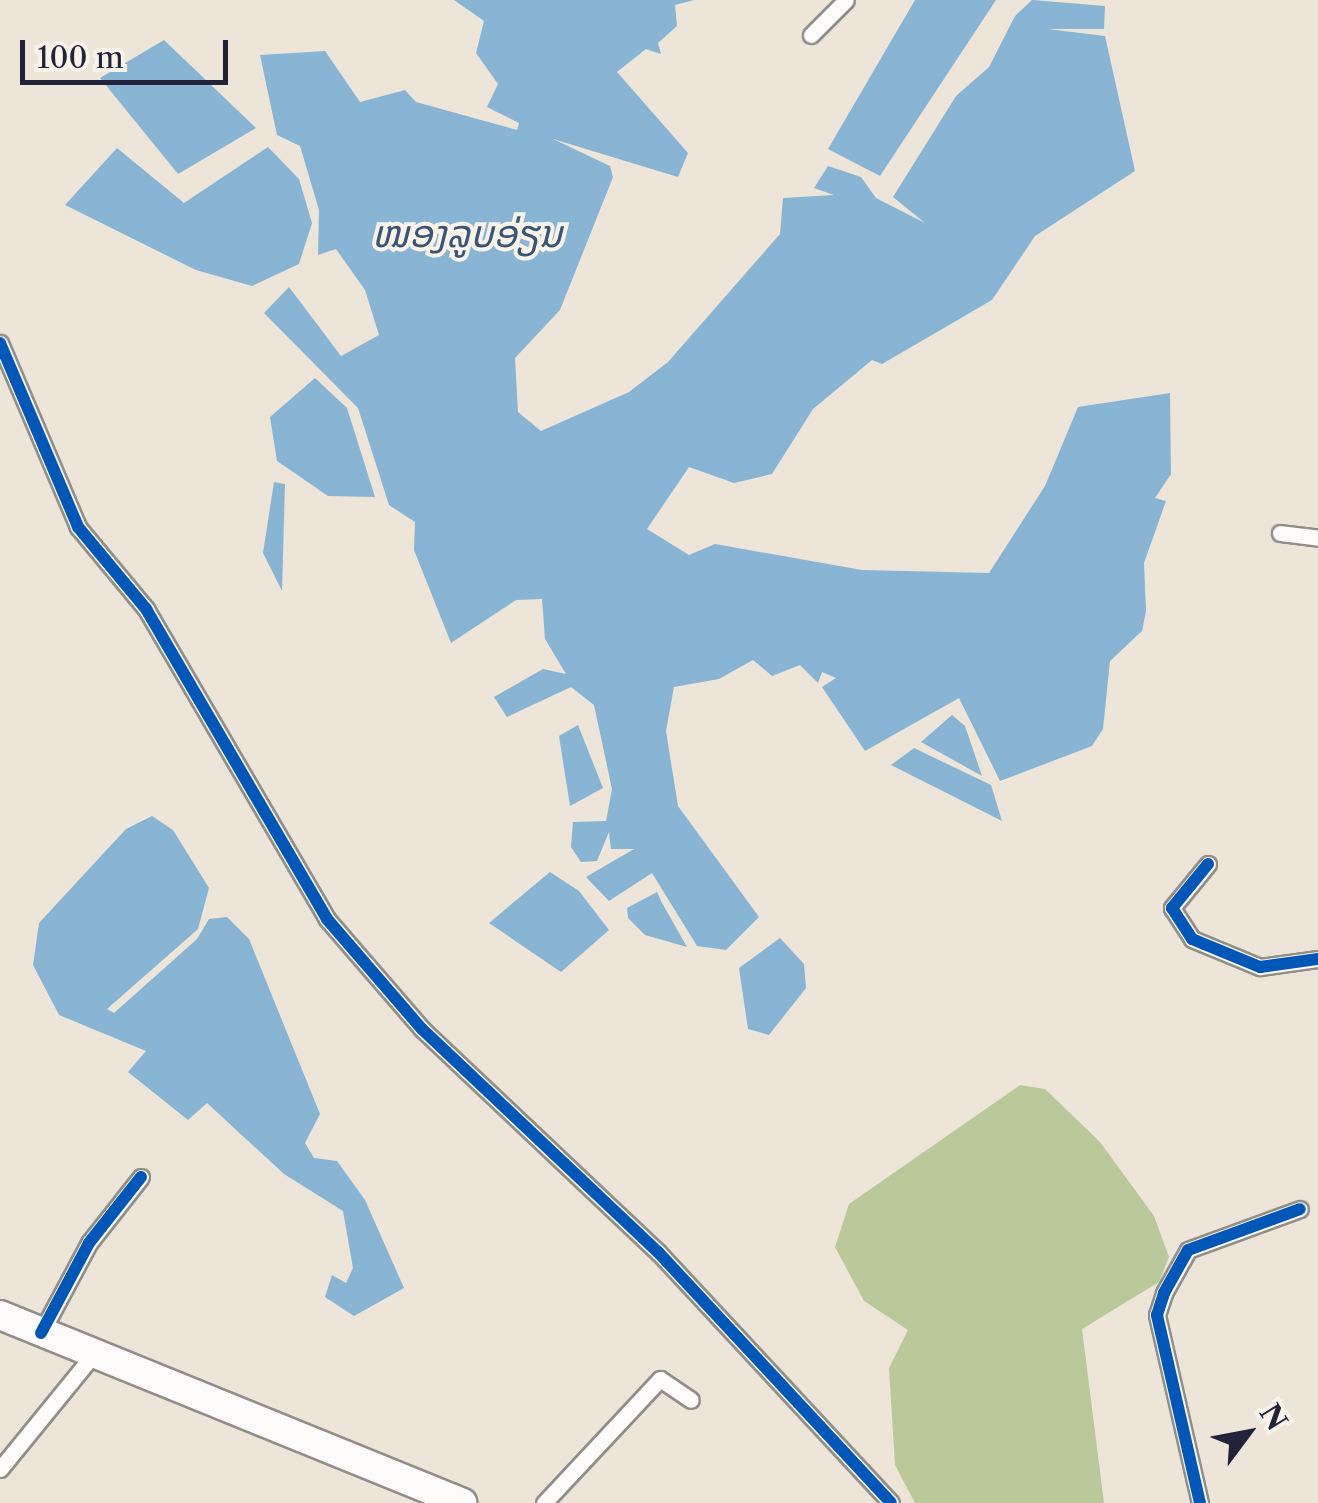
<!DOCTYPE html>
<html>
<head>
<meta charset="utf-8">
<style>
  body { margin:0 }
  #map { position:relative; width:1318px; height:1503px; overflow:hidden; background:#ece5d8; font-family:"Libre Caslon Text","Noto Sans Lao",serif }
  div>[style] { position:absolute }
  .forest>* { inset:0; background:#b9c99a }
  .water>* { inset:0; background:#89b5d4 }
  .roads { filter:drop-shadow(2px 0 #918e8a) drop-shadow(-2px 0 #918e8a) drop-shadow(0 2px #918e8a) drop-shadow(0 -2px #918e8a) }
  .minor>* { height:15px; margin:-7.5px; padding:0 7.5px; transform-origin:7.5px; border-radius:7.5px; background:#fcfbf9 }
  .trunk>* { height:28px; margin:-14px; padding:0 14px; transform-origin:14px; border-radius:14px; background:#fcfbf9 }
  .cycleway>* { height:12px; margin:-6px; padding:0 6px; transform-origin:6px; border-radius:6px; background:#0057b8 }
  span { translate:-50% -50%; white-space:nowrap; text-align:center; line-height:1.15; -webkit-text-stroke:8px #f7f3e8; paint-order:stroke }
  .water-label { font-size:38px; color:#3a5477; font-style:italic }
  .north { position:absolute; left:1198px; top:1383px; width:100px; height:100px; -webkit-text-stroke:8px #f7f3e8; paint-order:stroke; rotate:58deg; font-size:28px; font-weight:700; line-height:40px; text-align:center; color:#22223b }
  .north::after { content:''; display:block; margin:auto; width:35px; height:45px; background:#22223b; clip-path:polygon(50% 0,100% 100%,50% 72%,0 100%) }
  .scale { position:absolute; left:20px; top:40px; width:208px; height:45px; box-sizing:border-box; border:5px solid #22223b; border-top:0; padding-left:12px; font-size:30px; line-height:35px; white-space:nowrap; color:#22223b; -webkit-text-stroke:8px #f7f3e8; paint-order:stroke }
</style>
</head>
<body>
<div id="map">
  <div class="forest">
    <i style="clip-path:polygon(1020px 1085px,1045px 1089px,1100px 1142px,1154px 1216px,1169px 1257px,1159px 1282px,1082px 1329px,1104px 1503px,915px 1503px,895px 1465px,889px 1368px,908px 1330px,864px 1301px,835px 1247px,849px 1204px)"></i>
  </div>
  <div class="water">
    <i style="clip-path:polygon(454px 0,694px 0,675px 5px,677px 26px,658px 43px,661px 54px,646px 49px,617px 72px,688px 153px,678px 177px,553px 139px,610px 166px,613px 177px,560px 310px,515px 358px,518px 412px,541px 431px,629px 392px,668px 362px,780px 234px,783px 198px,834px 195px,814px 188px,828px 166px,861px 177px,876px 198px,925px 223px,893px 197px,956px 96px,989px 67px,1015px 16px,1032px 0,1105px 6px,1104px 29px,1048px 29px,1105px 36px,1135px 171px,1035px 236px,992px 300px,882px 364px,872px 360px,813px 409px,772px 474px,734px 483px,689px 467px,647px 529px,689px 555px,715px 544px,862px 570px,989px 573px,1045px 486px,1078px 407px,1170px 393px,1171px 474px,1155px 498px,1166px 501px,1144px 563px,1146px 611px,1142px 631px,1110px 661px,1103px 729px,1092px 746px,1000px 781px,959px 698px,865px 751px,822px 687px,836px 678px,822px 672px,818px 683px,800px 665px,772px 676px,753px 660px,719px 679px,674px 687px,666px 731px,678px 806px,759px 917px,726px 950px,697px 946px,652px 873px,609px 901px,586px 877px,634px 849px,611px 849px,609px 832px,597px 861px,581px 862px,571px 847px,573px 822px,606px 821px,612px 789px,594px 705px,571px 687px,507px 717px,494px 697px,543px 669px,566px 674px,545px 639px,542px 599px,516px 600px,451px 643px,414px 550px,415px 522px,389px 505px,358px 408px,264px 313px,289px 287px,341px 356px,379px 335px,365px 290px,336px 249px,318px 255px,319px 210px,300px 146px,277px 135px,260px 55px,325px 51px,360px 102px,405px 90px,416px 102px,517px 130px,519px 123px,487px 107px,498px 84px,476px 53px,484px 21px)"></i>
    <i style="clip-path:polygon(915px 0,996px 0,880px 176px,828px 149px)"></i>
    <i style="clip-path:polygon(164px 40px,256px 128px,178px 174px,100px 78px)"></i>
    <i style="clip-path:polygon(268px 147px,299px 179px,312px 223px,299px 264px,252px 286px,196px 270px,65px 205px,117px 148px,184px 203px)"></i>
    <i style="clip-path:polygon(315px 378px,347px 408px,375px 497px,328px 496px,277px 461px,270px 417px)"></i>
    <i style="clip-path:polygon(274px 482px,285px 484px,282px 591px,263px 553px)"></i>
    <i style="clip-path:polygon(952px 715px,965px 726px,982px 776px,921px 742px)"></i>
    <i style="clip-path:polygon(578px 725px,603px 788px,570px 806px,559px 736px)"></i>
    <i style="clip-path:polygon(914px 748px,991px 785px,1002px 821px,891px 765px)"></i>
    <i style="clip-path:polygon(152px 816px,173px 830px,209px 888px,198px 929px,107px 1009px,114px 1013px,197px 939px,209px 919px,227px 917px,249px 939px,320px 1114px,305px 1143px,314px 1158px,337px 1161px,365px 1200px,404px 1288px,354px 1316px,325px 1297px,332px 1275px,346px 1283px,353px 1268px,343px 1211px,284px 1174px,207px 1103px,188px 1120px,128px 1072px,146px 1051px,59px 1015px,33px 965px,39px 923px,126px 829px)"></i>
    <i style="clip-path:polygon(550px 872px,579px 891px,609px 930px,561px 972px,489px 923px)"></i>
    <i style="clip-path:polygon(657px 892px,661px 901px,687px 947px,645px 935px,628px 918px,627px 908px)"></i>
    <i style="clip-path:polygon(780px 938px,804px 964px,806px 988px,769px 1035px,748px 1029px,739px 968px)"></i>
  </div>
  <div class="roads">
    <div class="minor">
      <i style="left:811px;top:35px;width:49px;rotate:-45deg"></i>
      <i style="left:0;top:343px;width:200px;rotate:67deg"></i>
      <i style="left:78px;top:527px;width:107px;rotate:50.3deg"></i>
      <i style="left:146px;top:609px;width:359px;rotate:59.7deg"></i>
      <i style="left:327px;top:919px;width:145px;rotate:49.2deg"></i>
      <i style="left:422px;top:1029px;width:325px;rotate:43.4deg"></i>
      <i style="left:658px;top:1252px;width:342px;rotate:47.1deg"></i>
      <i style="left:1280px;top:533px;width:38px;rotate:7deg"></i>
      <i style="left:1208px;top:864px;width:57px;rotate:129.3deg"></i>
      <i style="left:1172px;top:908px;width:37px;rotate:57deg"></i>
      <i style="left:1192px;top:939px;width:74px;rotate:22.4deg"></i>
      <i style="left:1260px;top:967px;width:59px;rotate:-7.9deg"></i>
      <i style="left:41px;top:1333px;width:102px;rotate:-61.9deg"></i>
      <i style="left:89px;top:1243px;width:84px;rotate:-51.8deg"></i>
      <i style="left:0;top:1469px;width:147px;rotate:-50.8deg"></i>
      <i style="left:544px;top:1503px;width:170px;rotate:-46.9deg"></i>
      <i style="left:660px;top:1379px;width:37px;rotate:34deg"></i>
      <i style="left:1200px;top:1503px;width:193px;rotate:-102.9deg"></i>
      <i style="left:1157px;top:1315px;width:23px;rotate:-72deg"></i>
      <i style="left:1164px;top:1293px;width:49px;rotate:-60.8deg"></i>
      <i style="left:1188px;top:1250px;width:119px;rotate:-20.1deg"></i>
    </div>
    <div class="trunk">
      <i style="left:0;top:1315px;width:499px;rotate:22.1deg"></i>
    </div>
  </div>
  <div class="cycleway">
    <i style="left:0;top:343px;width:200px;rotate:67deg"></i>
    <i style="left:78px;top:527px;width:107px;rotate:50.3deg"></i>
    <i style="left:146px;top:609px;width:359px;rotate:59.7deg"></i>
    <i style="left:327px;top:919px;width:145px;rotate:49.2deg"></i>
    <i style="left:422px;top:1029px;width:325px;rotate:43.4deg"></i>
    <i style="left:658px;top:1252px;width:342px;rotate:47.1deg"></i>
    <i style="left:1208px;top:864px;width:57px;rotate:129.3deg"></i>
    <i style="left:1172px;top:908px;width:37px;rotate:57deg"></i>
    <i style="left:1192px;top:939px;width:74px;rotate:22.4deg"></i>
    <i style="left:1260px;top:967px;width:59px;rotate:-7.9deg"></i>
    <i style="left:41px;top:1333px;width:102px;rotate:-61.9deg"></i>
    <i style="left:89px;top:1243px;width:84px;rotate:-51.8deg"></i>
    <i style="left:1200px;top:1503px;width:193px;rotate:-102.9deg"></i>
    <i style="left:1157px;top:1315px;width:23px;rotate:-72deg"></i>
    <i style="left:1164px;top:1293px;width:49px;rotate:-60.8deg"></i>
    <i style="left:1188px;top:1250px;width:119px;rotate:-20.1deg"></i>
  </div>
  <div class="water-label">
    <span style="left:467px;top:234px">ໜອງລູບອ່ຽນ</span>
  </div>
  <div class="north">N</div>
  <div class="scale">100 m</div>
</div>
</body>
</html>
